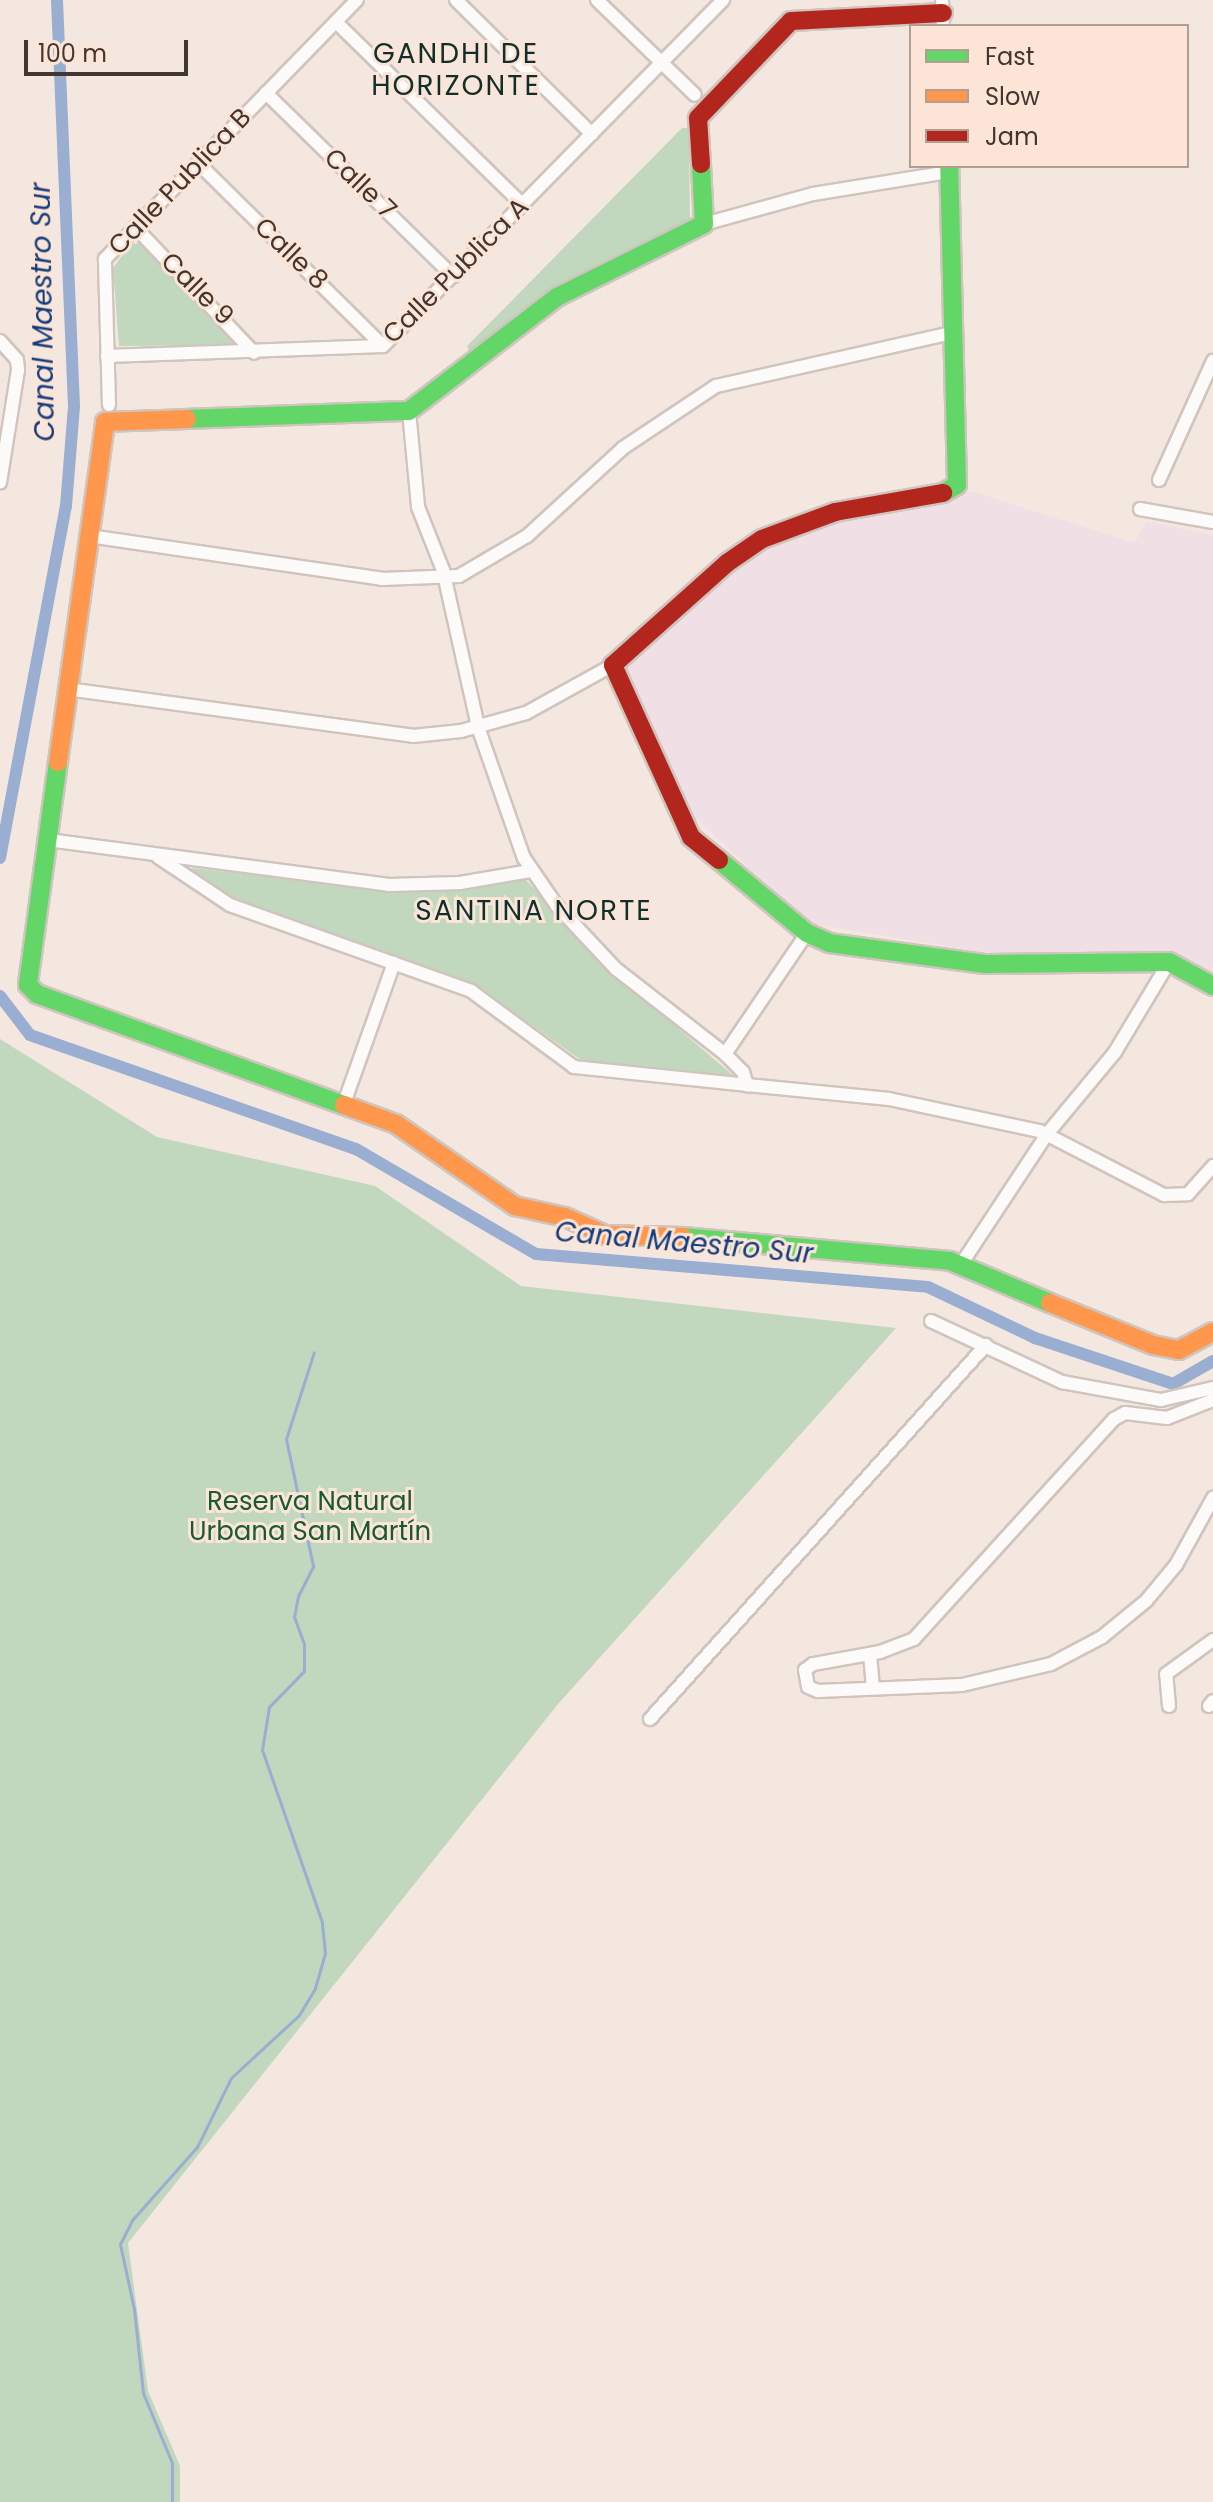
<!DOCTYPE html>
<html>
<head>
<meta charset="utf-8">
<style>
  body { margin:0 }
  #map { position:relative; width:1213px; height:2502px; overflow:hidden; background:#f4e7df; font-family:Poppins,sans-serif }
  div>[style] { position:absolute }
  .education>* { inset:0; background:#f0e0e6 }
  .green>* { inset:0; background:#c1d7be }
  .stream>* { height:3px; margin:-1.5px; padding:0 1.5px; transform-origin:1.5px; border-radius:1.5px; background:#9aaed2 }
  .canal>* { height:12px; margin:-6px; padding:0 6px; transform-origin:6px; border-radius:6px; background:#9aaed2 }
  .roads { filter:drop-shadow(2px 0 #cfc5be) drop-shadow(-2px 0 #cfc5be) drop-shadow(0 2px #cfc5be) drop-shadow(0 -2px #cfc5be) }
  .street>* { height:12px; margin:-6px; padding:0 6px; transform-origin:6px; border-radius:6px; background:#fdfbfa }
  .fast>* { height:18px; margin:-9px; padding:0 9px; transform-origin:9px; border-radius:9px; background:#63d668 }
  .slow>* { height:18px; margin:-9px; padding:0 9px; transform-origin:9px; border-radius:9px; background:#ff974d }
  .jam>* { height:18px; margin:-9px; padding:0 9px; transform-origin:9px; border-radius:9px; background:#b3261e }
  span { translate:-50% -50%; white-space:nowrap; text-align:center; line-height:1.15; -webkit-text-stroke:6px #fce5d7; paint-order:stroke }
  .street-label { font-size:26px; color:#423730 }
  .park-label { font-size:26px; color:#175c31 }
  .neighbourhood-label { font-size:28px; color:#0d302e; letter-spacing:2px }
  .water-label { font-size:28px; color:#113c7e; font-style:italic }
  .legend { position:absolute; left:909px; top:24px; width:280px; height:144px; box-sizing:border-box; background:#fce5d7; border:2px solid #b29f94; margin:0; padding:10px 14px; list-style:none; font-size:24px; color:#423730 }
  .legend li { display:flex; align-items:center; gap:16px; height:40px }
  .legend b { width:40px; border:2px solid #b29f94 }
  .scale { position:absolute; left:24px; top:40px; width:164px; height:36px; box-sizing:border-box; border:4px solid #423730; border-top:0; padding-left:10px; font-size:24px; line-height:28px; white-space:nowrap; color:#423730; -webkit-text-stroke:6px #fce5d7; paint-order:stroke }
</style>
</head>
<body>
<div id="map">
  <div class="education">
    <i style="clip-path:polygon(972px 491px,1134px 543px,1147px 521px,1213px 535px,1213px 979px,1171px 954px,980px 952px,808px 923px,689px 812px,626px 667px,742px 560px,823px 522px)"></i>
  </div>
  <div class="green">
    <i style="clip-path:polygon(682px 128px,689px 128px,690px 221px,561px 288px,470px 353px,467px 346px)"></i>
    <i style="clip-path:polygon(141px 243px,235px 342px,233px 345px,119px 346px,113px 268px,131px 244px)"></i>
    <i style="clip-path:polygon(192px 868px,407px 892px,526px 880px,616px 976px,734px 1076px,584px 1062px,473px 983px,235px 899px,186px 874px)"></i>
    <i style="clip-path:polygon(0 1039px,157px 1137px,375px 1186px,521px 1286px,896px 1328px,558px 1704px,128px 2243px,148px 2391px,180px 2466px,180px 2502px,0 2502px)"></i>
  </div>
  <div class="stream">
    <i style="left:172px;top:2502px;width:39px;rotate:-90deg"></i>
    <i style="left:172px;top:2463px;width:76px;rotate:-112.5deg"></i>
    <i style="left:143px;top:2393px;width:84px;rotate:-96.1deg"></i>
    <i style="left:134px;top:2309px;width:66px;rotate:-102.2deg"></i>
    <i style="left:120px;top:2244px;width:28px;rotate:-63deg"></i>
    <i style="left:133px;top:2219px;width:96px;rotate:-48.4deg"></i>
    <i style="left:197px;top:2147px;width:77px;rotate:-63.8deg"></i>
    <i style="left:231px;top:2078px;width:93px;rotate:-42.8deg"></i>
    <i style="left:299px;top:2015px;width:31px;rotate:-59deg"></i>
    <i style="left:315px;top:1988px;width:36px;rotate:-74deg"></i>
    <i style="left:325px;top:1953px;width:31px;rotate:-96deg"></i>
    <i style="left:322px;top:1922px;width:182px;rotate:-109.2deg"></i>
    <i style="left:262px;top:1750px;width:44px;rotate:-80.8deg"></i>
    <i style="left:269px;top:1707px;width:50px;rotate:-45.8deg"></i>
    <i style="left:304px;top:1671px;width:27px;rotate:-90deg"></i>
    <i style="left:304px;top:1644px;width:29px;rotate:-110deg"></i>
    <i style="left:294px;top:1617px;width:21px;rotate:-79deg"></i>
    <i style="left:298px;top:1596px;width:34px;rotate:-63deg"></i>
    <i style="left:313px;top:1566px;width:130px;rotate:-102deg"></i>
    <i style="left:286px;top:1439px;width:91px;rotate:-72.2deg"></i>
  </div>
  <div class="canal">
    <i style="left:0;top:858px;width:358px;rotate:-79.4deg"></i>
    <i style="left:66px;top:506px;width:100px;rotate:-85.4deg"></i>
    <i style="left:74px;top:406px;width:406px;rotate:-92.4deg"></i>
    <i style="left:0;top:996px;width:49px;rotate:52.4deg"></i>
    <i style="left:30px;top:1035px;width:345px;rotate:19.3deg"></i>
    <i style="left:356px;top:1149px;width:208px;rotate:30.3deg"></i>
    <i style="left:536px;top:1254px;width:393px;rotate:4.8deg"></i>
    <i style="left:928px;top:1287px;width:119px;rotate:25.5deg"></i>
    <i style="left:1035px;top:1338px;width:145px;rotate:18.4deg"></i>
    <i style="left:1173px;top:1384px;width:46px;rotate:-29.9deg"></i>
  </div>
  <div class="roads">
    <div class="street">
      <i style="left:456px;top:0;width:191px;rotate:44.6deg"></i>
      <i style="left:597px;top:0;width:136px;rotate:44.1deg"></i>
      <i style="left:942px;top:0;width:26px;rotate:88deg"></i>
      <i style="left:336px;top:22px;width:262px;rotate:44.4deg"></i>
      <i style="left:266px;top:93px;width:262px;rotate:44.4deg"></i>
      <i style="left:198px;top:163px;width:260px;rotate:44.7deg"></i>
      <i style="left:704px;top:224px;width:113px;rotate:-15.4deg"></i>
      <i style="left:813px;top:194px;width:138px;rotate:-9.2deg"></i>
      <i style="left:135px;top:227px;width:173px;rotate:46.6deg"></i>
      <i style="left:0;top:341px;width:25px;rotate:48deg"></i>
      <i style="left:17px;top:360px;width:10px;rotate:84deg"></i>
      <i style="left:18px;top:370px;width:114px;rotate:99.1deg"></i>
      <i style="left:107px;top:356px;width:276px;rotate:-2.1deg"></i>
      <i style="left:383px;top:346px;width:485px;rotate:-45.5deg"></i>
      <i style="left:109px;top:405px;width:146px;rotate:-91.6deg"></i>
      <i style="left:105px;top:259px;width:361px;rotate:-45.8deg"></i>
      <i style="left:409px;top:411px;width:96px;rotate:84.6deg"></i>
      <i style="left:418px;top:507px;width:68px;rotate:68.4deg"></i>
      <i style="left:443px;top:570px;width:161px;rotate:77.4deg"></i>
      <i style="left:478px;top:727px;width:139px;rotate:70.7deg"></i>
      <i style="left:524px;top:858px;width:58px;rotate:55.5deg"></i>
      <i style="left:557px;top:906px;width:86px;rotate:46.9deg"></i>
      <i style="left:616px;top:969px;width:138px;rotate:37.9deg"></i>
      <i style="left:1159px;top:480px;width:131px;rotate:-65.6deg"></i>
      <i style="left:1140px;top:509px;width:74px;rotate:10.1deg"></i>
      <i style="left:89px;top:536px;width:296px;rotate:8.3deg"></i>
      <i style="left:382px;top:579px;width:77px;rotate:-2.2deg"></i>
      <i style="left:459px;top:576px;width:79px;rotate:-30.5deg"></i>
      <i style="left:527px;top:536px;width:130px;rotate:-42.5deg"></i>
      <i style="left:623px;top:448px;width:112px;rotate:-33.7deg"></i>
      <i style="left:716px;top:386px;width:245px;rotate:-12.7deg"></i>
      <i style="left:67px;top:689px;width:349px;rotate:7.7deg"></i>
      <i style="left:413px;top:736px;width:48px;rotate:-5.9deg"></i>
      <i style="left:461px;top:731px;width:67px;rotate:-15.5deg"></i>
      <i style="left:526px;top:713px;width:99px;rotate:-28.9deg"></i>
      <i style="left:48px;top:840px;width:344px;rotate:7.5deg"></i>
      <i style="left:389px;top:885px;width:71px;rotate:-1.6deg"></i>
      <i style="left:460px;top:883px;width:71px;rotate:-9.7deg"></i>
      <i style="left:158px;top:857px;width:87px;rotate:33.7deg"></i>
      <i style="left:230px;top:905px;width:256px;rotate:19.6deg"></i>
      <i style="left:471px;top:991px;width:128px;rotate:36.4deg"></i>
      <i style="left:574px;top:1067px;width:174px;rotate:5.9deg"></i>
      <i style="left:807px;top:933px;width:146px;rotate:124.1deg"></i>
      <i style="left:725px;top:1054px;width:25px;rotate:45deg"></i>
      <i style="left:743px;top:1072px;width:14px;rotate:73deg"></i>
      <i style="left:747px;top:1085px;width:143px;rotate:5.6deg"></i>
      <i style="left:889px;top:1099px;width:154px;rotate:12deg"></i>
      <i style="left:1040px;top:1131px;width:140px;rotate:27.3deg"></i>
      <i style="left:1164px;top:1195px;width:24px;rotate:-2deg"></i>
      <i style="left:1188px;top:1194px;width:38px;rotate:-48deg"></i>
      <i style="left:343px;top:1106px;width:152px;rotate:-70.4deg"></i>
      <i style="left:962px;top:1263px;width:154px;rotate:-56.6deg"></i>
      <i style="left:1047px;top:1134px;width:107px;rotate:-50.3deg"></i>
      <i style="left:1115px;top:1052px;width:105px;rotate:-59deg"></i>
      <i style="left:931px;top:1321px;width:145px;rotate:25deg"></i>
      <i style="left:1062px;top:1382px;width:101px;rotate:10.3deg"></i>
      <i style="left:1161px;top:1400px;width:53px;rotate:-13deg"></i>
      <i style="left:1213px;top:1400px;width:49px;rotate:158.6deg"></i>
      <i style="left:1167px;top:1418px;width:42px;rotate:-173.2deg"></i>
      <i style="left:1125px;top:1413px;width:13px;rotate:151deg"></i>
      <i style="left:1114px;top:1419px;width:297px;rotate:132.3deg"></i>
      <i style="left:914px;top:1639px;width:36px;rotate:159deg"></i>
      <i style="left:880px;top:1652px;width:68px;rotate:169.8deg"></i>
      <i style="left:813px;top:1664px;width:10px;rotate:143deg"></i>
      <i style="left:805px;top:1670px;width:17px;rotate:80deg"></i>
      <i style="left:808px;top:1687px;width:11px;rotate:22deg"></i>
      <i style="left:818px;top:1691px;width:144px;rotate:-2.4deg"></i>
      <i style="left:962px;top:1685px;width:91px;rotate:-13.3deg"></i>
      <i style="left:1051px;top:1664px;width:58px;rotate:-27.9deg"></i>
      <i style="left:1102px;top:1637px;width:57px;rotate:-39.3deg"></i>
      <i style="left:1146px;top:1601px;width:47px;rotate:-50.2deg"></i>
      <i style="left:1176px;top:1565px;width:77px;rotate:-61.1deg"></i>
      <i style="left:870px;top:1654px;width:32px;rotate:85deg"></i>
      <i style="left:1169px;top:1706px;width:32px;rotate:-95deg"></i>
      <i style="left:1166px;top:1674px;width:58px;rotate:-35.9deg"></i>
      <i style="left:1209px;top:1706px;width:6px;rotate:-51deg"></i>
      <i style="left:650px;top:1719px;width:503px;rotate:-48.06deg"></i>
    </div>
    <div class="fast">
      <i style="left:187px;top:419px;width:222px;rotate:-2.1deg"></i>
      <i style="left:409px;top:411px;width:187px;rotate:-37.6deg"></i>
      <i style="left:557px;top:297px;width:164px;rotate:-26.4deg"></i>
      <i style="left:704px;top:224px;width:60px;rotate:-92.9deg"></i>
      <i style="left:943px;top:493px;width:16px;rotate:-30deg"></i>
      <i style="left:957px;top:485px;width:319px;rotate:-91.4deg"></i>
      <i style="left:58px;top:762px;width:225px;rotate:97.7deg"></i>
      <i style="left:28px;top:985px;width:13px;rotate:45deg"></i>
      <i style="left:37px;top:994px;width:326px;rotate:19.9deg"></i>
      <i style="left:719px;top:860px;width:114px;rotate:39.7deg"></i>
      <i style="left:807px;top:933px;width:24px;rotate:24deg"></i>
      <i style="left:829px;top:943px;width:157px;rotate:7.7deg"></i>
      <i style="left:985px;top:964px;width:184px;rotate:-0.6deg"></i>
      <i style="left:1169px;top:962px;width:50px;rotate:28.6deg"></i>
      <i style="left:683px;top:1237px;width:268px;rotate:5.1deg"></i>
      <i style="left:950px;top:1261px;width:108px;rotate:22.8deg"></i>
    </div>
    <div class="slow">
      <i style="left:58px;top:762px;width:343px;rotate:-82.1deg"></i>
      <i style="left:105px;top:422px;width:82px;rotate:-2.1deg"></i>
      <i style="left:344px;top:1105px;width:55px;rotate:20.1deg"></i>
      <i style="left:396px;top:1124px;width:145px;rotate:34.6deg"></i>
      <i style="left:515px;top:1206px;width:51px;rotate:12.4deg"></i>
      <i style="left:565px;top:1217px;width:44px;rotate:24.2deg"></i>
      <i style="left:605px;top:1235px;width:78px;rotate:1.5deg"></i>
      <i style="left:1050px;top:1303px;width:111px;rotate:22.2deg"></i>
      <i style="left:1153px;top:1345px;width:26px;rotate:11deg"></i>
      <i style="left:1179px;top:1350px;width:38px;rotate:-28deg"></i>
    </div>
    <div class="jam">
      <i style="left:701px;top:164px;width:46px;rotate:-93.7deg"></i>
      <i style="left:698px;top:118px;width:134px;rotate:-46.2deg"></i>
      <i style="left:791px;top:21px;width:152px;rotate:-3deg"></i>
      <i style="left:719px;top:860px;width:36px;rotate:-141deg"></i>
      <i style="left:691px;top:837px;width:189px;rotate:-114.4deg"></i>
      <i style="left:613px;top:665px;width:153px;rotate:-41.8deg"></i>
      <i style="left:727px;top:563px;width:42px;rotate:-34.4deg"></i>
      <i style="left:762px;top:539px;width:78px;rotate:-20.3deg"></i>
      <i style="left:835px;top:512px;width:110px;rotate:-10deg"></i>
    </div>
  </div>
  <div class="street-label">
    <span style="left:180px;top:182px;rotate:-46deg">Calle Publica B</span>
    <span style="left:360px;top:184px;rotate:44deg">Calle 7</span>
    <span style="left:291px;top:254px;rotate:44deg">Calle 8</span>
    <span style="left:456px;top:271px;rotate:-45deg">Calle Publica A</span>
    <span style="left:197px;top:289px;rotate:45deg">Calle 9</span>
  </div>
  <div class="park-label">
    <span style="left:310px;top:1517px">Reserva Natural<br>Urbana San Martín</span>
  </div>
  <div class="neighbourhood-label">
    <span style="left:456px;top:70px">GANDHI DE<br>HORIZONTE</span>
    <span style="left:534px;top:911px">SANTINA NORTE</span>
  </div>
  <div class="water-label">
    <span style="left:43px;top:312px;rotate:-91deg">Canal Maestro Sur</span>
    <span style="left:684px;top:1243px;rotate:5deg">Canal Maestro Sur</span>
  </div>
  <ul class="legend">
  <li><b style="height:10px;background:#63d668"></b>Fast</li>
  <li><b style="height:10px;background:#ff974d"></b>Slow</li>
  <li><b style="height:10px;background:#b3261e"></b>Jam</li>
  </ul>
  <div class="scale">100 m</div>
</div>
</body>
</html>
